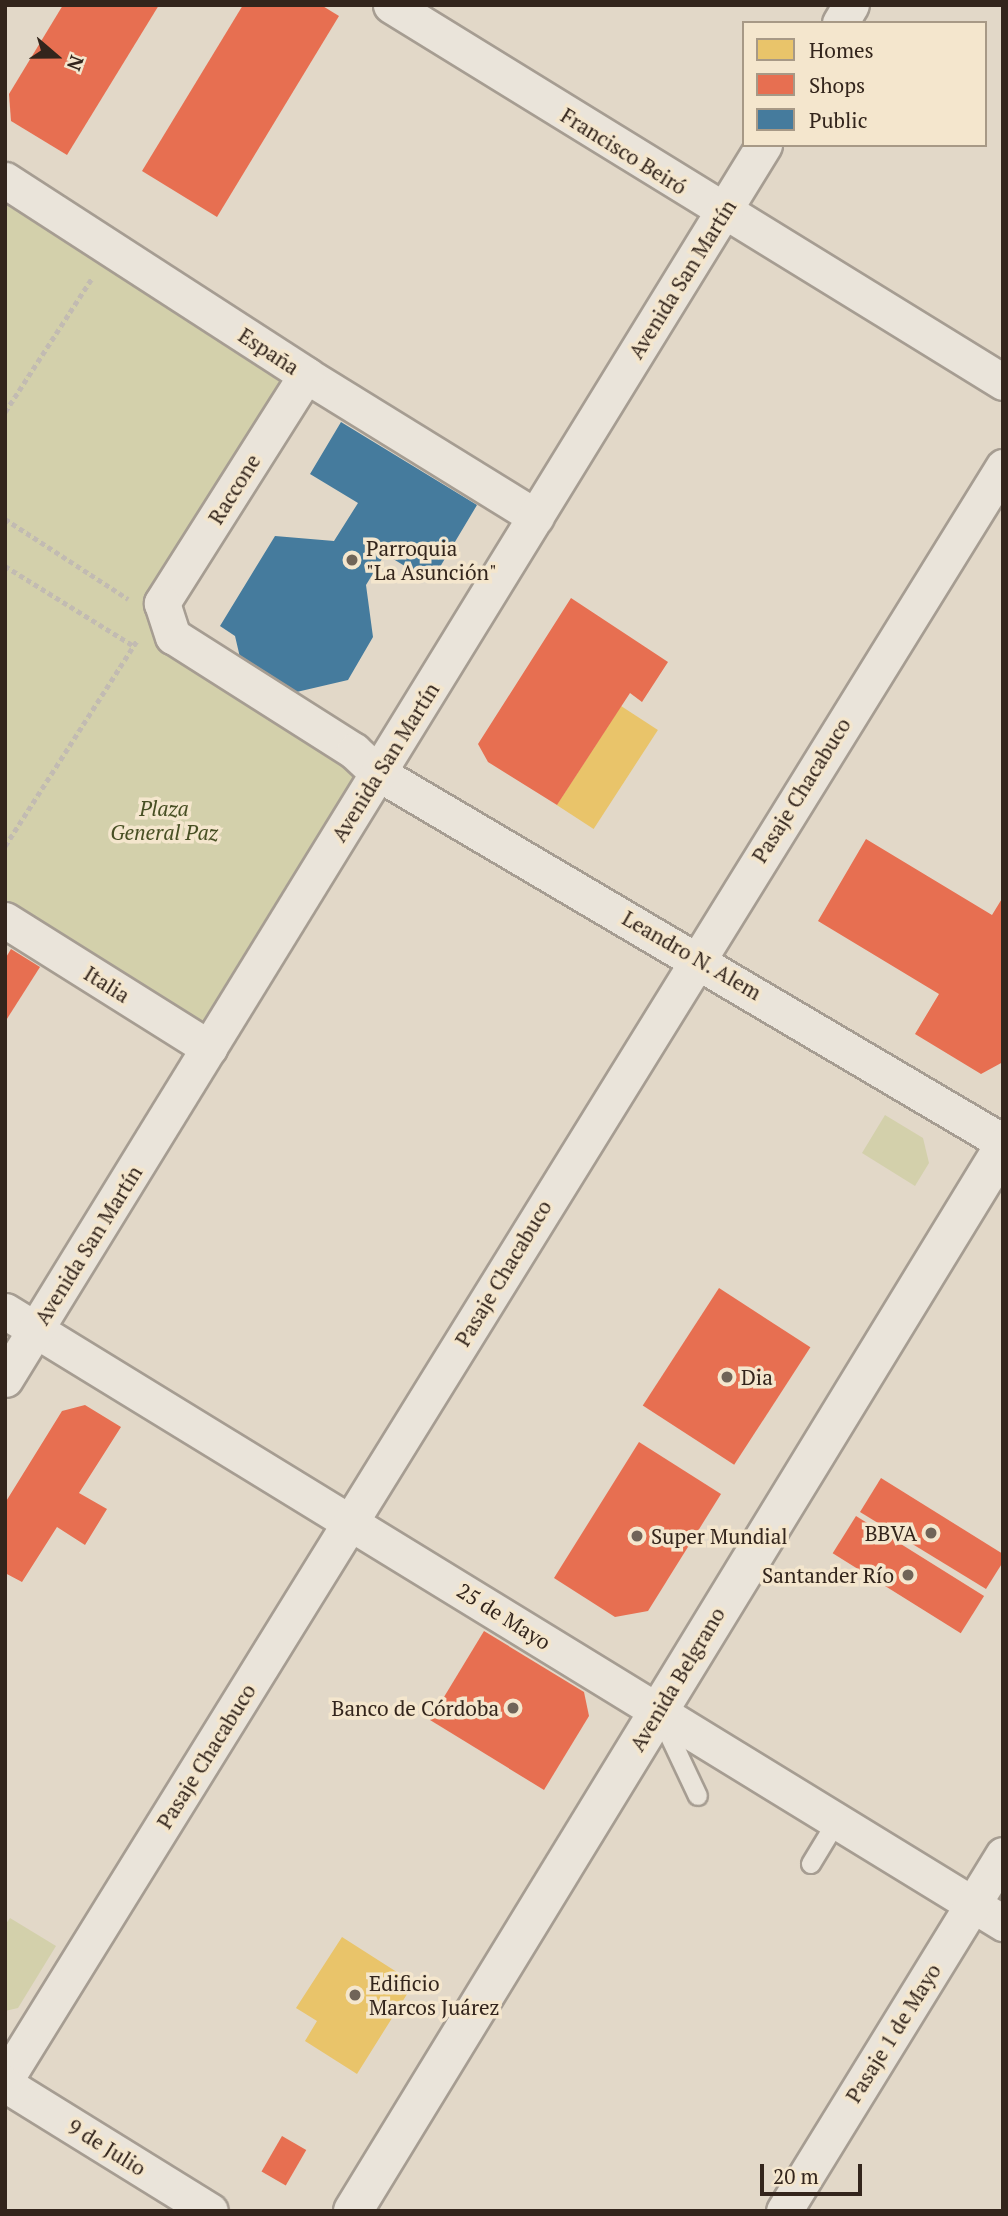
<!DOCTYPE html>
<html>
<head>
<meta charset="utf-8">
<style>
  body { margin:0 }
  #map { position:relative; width:1008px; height:2216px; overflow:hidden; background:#e2d8c8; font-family:"PT Serif",serif }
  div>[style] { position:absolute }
  .green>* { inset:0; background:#d3d0ab }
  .homes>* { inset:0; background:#e9c46a; transform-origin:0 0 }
  .shops>* { inset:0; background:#e76f51; transform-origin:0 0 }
  .public>* { inset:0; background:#457b9d }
  .path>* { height:4.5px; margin-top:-2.25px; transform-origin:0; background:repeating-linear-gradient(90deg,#c2bbb2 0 5px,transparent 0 8.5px) }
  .roads { filter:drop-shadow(2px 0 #a69d92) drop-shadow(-2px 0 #a69d92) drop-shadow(0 2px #a69d92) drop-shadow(0 -2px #a69d92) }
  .lane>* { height:18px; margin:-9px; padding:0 9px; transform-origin:9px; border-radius:9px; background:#eae4da }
  .street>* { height:35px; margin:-17.5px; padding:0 17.5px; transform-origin:17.5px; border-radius:17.5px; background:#eae4da }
  .secondary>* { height:38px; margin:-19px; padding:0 19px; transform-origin:19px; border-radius:19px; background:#eae4da }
  .dots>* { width:19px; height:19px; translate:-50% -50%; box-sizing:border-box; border:4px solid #f4e6cd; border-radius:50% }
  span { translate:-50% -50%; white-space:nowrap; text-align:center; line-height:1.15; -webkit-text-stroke:7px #f4e6cd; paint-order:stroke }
  .street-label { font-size:21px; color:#33251c }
  .poi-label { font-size:21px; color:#33251c }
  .left { translate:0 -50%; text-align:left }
  .right { translate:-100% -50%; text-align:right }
  .park-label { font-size:21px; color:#474f23; font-style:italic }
  .frame { position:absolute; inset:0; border:7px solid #33251c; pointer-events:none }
  .legend { position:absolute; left:742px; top:21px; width:245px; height:126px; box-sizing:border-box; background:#f4e6cd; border:2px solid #a79986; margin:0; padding:9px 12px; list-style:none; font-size:21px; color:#33251c }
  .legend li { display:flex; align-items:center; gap:14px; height:35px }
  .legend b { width:35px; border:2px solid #a79986 }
  .north { position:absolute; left:21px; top:21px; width:70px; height:70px; -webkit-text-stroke:5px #f4e6cd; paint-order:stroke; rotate:110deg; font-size:19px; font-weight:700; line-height:28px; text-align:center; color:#33251c }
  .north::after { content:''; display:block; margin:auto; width:24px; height:32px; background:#33251c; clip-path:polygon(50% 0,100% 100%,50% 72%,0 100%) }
  .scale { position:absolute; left:760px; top:2164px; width:102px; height:32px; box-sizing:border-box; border:4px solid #33251c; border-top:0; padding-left:9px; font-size:21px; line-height:24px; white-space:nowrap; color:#33251c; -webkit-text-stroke:5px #f4e6cd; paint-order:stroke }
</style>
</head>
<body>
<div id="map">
  <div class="green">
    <i style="clip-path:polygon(5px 195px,299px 380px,158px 603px,370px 763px,212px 1048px,5px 916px)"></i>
    <i style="clip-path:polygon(885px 1115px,923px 1138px,929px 1163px,915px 1186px,862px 1153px)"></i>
    <i style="clip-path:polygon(10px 1918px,56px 1946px,18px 2008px,5px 2011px,5px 1925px)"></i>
  </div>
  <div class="homes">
    <i style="left:621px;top:706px;width:44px;height:118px;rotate:33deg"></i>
    <i style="clip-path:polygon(342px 1937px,414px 1983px,357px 2074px,305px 2041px,317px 2021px,296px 2008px)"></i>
  </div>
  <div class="shops">
    <i style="clip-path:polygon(63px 5px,159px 5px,67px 155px,11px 121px,9px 94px)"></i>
    <i style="clip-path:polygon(243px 5px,321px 5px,339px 16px,217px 217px,142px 171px)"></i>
    <i style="clip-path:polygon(571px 598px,668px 662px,642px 702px,630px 693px,557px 805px,488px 762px,478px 744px)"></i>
    <i style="clip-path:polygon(866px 839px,992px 915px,1003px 897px,1003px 1062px,981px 1074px,915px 1034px,939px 994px,818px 921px)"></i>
    <i style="clip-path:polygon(11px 949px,40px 967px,5px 1022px,5px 959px)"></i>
    <i style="left:719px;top:1288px;width:109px;height:140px;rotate:33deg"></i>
    <i style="clip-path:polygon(85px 1405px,121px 1427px,79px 1493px,107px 1509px,85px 1545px,57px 1527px,22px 1582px,5px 1573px,5px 1503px,62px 1411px)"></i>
    <i style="clip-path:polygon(639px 1442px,721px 1494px,648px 1611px,615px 1617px,554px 1578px)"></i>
    <i style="clip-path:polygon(881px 1478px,1003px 1554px,1003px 1562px,986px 1589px,860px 1512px)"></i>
    <i style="left:856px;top:1516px;width:151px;height:44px;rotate:32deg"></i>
    <i style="clip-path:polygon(484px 1631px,584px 1692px,589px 1716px,544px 1790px,430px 1720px)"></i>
    <i style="left:282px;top:2136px;width:28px;height:41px;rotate:30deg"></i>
  </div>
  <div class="public">
    <i style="clip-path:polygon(341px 422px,477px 505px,431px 582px,385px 554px,366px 585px,373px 637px,348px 680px,288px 694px,242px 666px,235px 636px,220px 626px,275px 536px,334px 541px,358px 503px,310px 474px)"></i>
  </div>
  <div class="path">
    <i style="left:5px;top:412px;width:160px;rotate:-57deg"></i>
    <i style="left:5px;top:519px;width:147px;rotate:33deg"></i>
    <i style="left:5px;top:566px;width:152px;rotate:31.8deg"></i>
    <i style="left:5px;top:846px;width:246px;rotate:-57.3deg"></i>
  </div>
  <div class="roads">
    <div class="lane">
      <i style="left:662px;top:1720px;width:84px;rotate:64.7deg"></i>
      <i style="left:811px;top:1864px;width:50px;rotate:-58.8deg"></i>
    </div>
    <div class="street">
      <i style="left:391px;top:5px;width:719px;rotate:31.63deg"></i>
      <i style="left:840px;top:23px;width:21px;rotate:-59deg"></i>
      <i style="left:5px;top:180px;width:359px;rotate:32.9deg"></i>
      <i style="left:306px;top:375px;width:270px;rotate:31.7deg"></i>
      <i style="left:306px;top:375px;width:270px;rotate:122.3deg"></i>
      <i style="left:162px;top:603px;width:35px;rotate:72deg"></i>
      <i style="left:173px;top:636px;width:214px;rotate:32.4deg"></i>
      <i style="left:354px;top:751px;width:33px;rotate:43deg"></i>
      <i style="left:378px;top:773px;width:726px;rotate:30.56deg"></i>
      <i style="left:5px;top:920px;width:241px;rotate:32.1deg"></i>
      <i style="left:5px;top:1311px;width:1171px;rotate:31.52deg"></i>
      <i style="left:5px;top:1379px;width:1449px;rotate:-58.41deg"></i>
      <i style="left:5px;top:2080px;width:1897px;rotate:-58.25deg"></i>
      <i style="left:5px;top:2084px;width:241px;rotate:31.8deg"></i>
      <i style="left:784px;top:2211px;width:418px;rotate:-58.4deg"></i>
    </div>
    <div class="secondary">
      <i style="left:353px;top:2211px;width:1246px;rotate:-58.56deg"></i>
    </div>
  </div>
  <div class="dots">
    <i style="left:352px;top:560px;background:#706458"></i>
    <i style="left:727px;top:1377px;background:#706458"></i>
    <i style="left:931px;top:1533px;background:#706458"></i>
    <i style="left:637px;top:1536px;background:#706458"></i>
    <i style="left:908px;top:1575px;background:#706458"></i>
    <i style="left:513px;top:1708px;background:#706458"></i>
    <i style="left:355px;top:1995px;background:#706458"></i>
  </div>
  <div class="street-label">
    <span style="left:624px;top:151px;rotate:32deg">Francisco Beiró</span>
    <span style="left:682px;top:279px;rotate:-58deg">Avenida San Martín</span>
    <span style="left:269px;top:351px;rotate:33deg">España</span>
    <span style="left:234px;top:489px;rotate:-58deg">Raccone</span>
    <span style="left:385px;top:762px;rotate:-58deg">Avenida San Martín</span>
    <span style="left:801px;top:790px;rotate:-58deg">Pasaje Chacabuco</span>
    <span style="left:692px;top:955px;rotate:30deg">Leandro N. Alem</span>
    <span style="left:107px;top:984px;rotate:32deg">Italia</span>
    <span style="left:88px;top:1245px;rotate:-58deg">Avenida San Martín</span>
    <span style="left:503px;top:1273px;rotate:-59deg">Pasaje Chacabuco</span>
    <span style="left:504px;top:1616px;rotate:32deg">25 de Mayo</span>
    <span style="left:677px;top:1679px;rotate:-59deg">Avenida Belgrano</span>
    <span style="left:206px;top:1756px;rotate:-58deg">Pasaje Chacabuco</span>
    <span style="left:893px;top:2033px;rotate:-58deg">Pasaje 1 de Mayo</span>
    <span style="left:107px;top:2147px;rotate:32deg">9 de Julio</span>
  </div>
  <div class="poi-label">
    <span class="left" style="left:366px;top:560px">Parroquia<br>"La Asunción"</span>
    <span class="left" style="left:741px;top:1377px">Dia</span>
    <span class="right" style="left:917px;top:1533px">BBVA</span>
    <span class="left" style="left:651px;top:1536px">Super Mundial</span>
    <span class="right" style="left:894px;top:1575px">Santander Río</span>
    <span class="right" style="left:499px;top:1708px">Banco de Córdoba</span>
    <span class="left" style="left:369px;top:1995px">Edificio<br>Marcos Juárez</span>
  </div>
  <div class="park-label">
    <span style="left:164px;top:820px">Plaza<br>General Paz</span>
  </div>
  <div class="frame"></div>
  <ul class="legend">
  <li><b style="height:19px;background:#e9c46a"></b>Homes</li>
  <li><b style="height:19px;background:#e76f51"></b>Shops</li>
  <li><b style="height:19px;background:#457b9d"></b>Public</li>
  </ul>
  <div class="north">N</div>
  <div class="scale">20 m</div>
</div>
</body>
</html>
